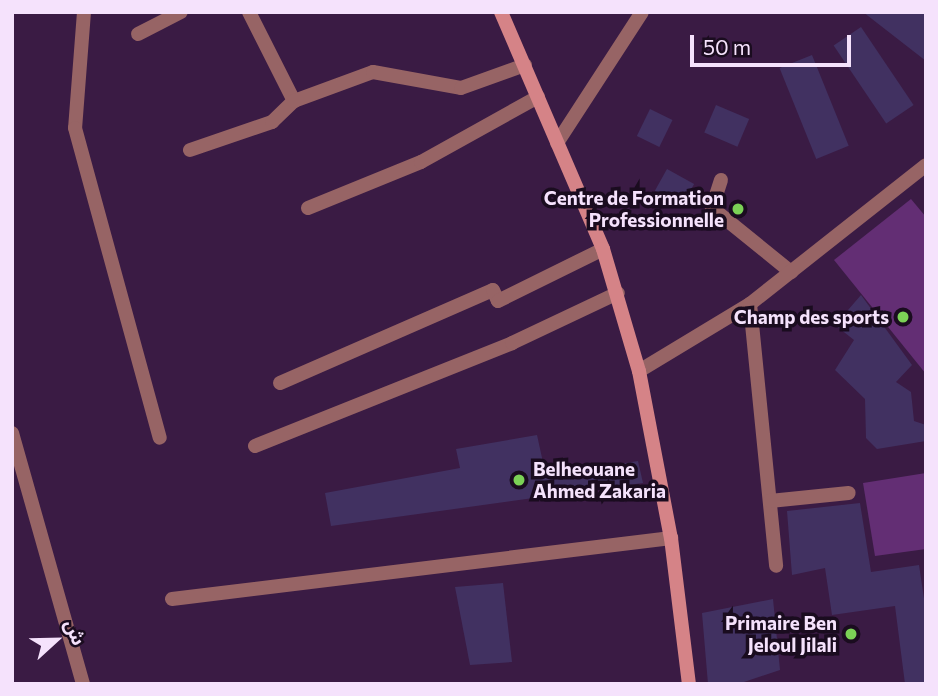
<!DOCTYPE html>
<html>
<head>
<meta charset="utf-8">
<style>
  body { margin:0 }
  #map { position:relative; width:938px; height:696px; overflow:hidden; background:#3a1b44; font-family:Commissioner,"Noto Sans Arabic",sans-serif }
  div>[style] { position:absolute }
  .green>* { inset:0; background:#632e74 }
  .building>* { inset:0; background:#413161; transform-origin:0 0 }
  .minor>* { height:14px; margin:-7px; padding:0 7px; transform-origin:7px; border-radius:7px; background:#976465 }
  .secondary>* { height:14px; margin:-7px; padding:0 7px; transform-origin:7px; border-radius:7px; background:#d58387 }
  .dots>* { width:19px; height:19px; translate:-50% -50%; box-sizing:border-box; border:4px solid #1a0c1f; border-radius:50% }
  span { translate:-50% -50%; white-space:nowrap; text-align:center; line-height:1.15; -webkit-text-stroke:7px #1a0c1f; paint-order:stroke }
  .poi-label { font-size:19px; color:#f5e2fc; font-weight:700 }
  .right { translate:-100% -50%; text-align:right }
  .left { translate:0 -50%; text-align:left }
  .frame { position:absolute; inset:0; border:14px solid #f5e2fc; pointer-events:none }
  .north { position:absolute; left:21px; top:605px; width:70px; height:70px; -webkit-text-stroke:5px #1a0c1f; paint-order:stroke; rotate:68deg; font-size:19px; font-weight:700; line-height:28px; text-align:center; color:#f5e2fc }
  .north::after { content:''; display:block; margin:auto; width:24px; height:32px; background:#f5e2fc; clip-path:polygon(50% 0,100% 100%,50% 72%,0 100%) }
  .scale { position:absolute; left:690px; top:35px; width:161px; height:32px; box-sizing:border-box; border:4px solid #f5e2fc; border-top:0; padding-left:9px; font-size:21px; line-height:24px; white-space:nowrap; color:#f5e2fc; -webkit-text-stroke:5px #1a0c1f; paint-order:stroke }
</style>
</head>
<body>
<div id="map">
  <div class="green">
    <i style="clip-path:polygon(911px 199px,926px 217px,926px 374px,834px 260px)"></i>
    <i style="clip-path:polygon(926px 473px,926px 549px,875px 556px,863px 483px)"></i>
  </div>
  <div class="building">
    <i style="clip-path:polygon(863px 12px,926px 12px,926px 61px)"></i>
    <i style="left:861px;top:27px;width:94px;height:33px;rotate:56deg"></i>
    <i style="left:812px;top:55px;width:98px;height:35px;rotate:68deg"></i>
    <i style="left:716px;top:105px;width:36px;height:30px;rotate:23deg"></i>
    <i style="left:650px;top:109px;width:25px;height:30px;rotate:26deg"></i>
    <i style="left:667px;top:169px;width:31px;height:25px;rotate:29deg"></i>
    <i style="clip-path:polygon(861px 295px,912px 365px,896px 382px,911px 392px,914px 421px,926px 425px,926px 441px,877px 449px,866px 438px,865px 399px,835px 370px,854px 340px,835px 325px)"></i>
    <i style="clip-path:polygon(537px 435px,546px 476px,638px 461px,643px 483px,331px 526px,325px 493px,460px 468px,456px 449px)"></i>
    <i style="clip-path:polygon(860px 503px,871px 572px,919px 565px,926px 612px,926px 684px,905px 684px,895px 606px,832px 615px,825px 568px,792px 575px,787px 511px)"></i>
    <i style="clip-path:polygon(503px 583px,512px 662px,470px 665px,455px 587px)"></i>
    <i style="clip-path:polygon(773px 599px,780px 670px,738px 684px,708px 684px,702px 613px)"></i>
  </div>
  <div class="minor">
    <i style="left:84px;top:12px;width:116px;rotate:94.4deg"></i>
    <i style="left:75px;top:128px;width:321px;rotate:74.7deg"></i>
    <i style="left:249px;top:12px;width:100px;rotate:63.2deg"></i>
    <i style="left:138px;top:34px;width:48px;rotate:-27.1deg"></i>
    <i style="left:557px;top:143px;width:156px;rotate:-57deg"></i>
    <i style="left:190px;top:150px;width:87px;rotate:-18.9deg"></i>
    <i style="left:272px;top:122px;width:30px;rotate:-44deg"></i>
    <i style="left:294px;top:101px;width:84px;rotate:-20.2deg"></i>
    <i style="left:373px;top:72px;width:89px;rotate:10.3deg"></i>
    <i style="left:461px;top:88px;width:68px;rotate:-19.8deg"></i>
    <i style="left:721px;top:180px;width:29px;rotate:108deg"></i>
    <i style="left:712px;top:208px;width:102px;rotate:39deg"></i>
    <i style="left:308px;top:208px;width:122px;rotate:-22.2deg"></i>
    <i style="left:421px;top:162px;width:134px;rotate:-29.1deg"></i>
    <i style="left:750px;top:304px;width:263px;rotate:84.3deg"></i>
    <i style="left:639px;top:371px;width:130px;rotate:-31.1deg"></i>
    <i style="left:750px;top:304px;width:224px;rotate:-38.3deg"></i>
    <i style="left:280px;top:383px;width:232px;rotate:-23.6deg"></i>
    <i style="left:493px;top:290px;width:12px;rotate:66deg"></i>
    <i style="left:498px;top:301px;width:117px;rotate:-26.3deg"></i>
    <i style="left:12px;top:433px;width:261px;rotate:74.2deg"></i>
    <i style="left:255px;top:446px;width:277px;rotate:-21.8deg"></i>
    <i style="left:512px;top:343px;width:117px;rotate:-25.3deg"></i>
    <i style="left:770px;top:501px;width:79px;rotate:-5.8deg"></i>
    <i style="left:172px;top:599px;width:503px;rotate:-6.97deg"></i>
  </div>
  <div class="secondary">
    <i style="left:501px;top:12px;width:258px;rotate:66.7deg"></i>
    <i style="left:603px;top:249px;width:127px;rotate:73.6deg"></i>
    <i style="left:639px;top:371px;width:170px;rotate:79.2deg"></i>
    <i style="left:671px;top:538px;width:147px;rotate:83deg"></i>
  </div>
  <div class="dots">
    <i style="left:738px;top:209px;background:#7bd156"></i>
    <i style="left:903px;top:317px;background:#7bd156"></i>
    <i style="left:519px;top:480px;background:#7bd156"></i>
    <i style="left:851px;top:634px;background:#7bd156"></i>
  </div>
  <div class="poi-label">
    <span class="right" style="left:724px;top:209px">Centre de Formation<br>Professionnelle</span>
    <span class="right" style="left:889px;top:317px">Champ des sports</span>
    <span class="left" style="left:533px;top:480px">Belheouane<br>Ahmed Zakaria</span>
    <span class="right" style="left:837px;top:634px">Primaire Ben<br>Jeloul Jilali</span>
  </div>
  <div class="frame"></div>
  <div class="north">ش</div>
  <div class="scale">50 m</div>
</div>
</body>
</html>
